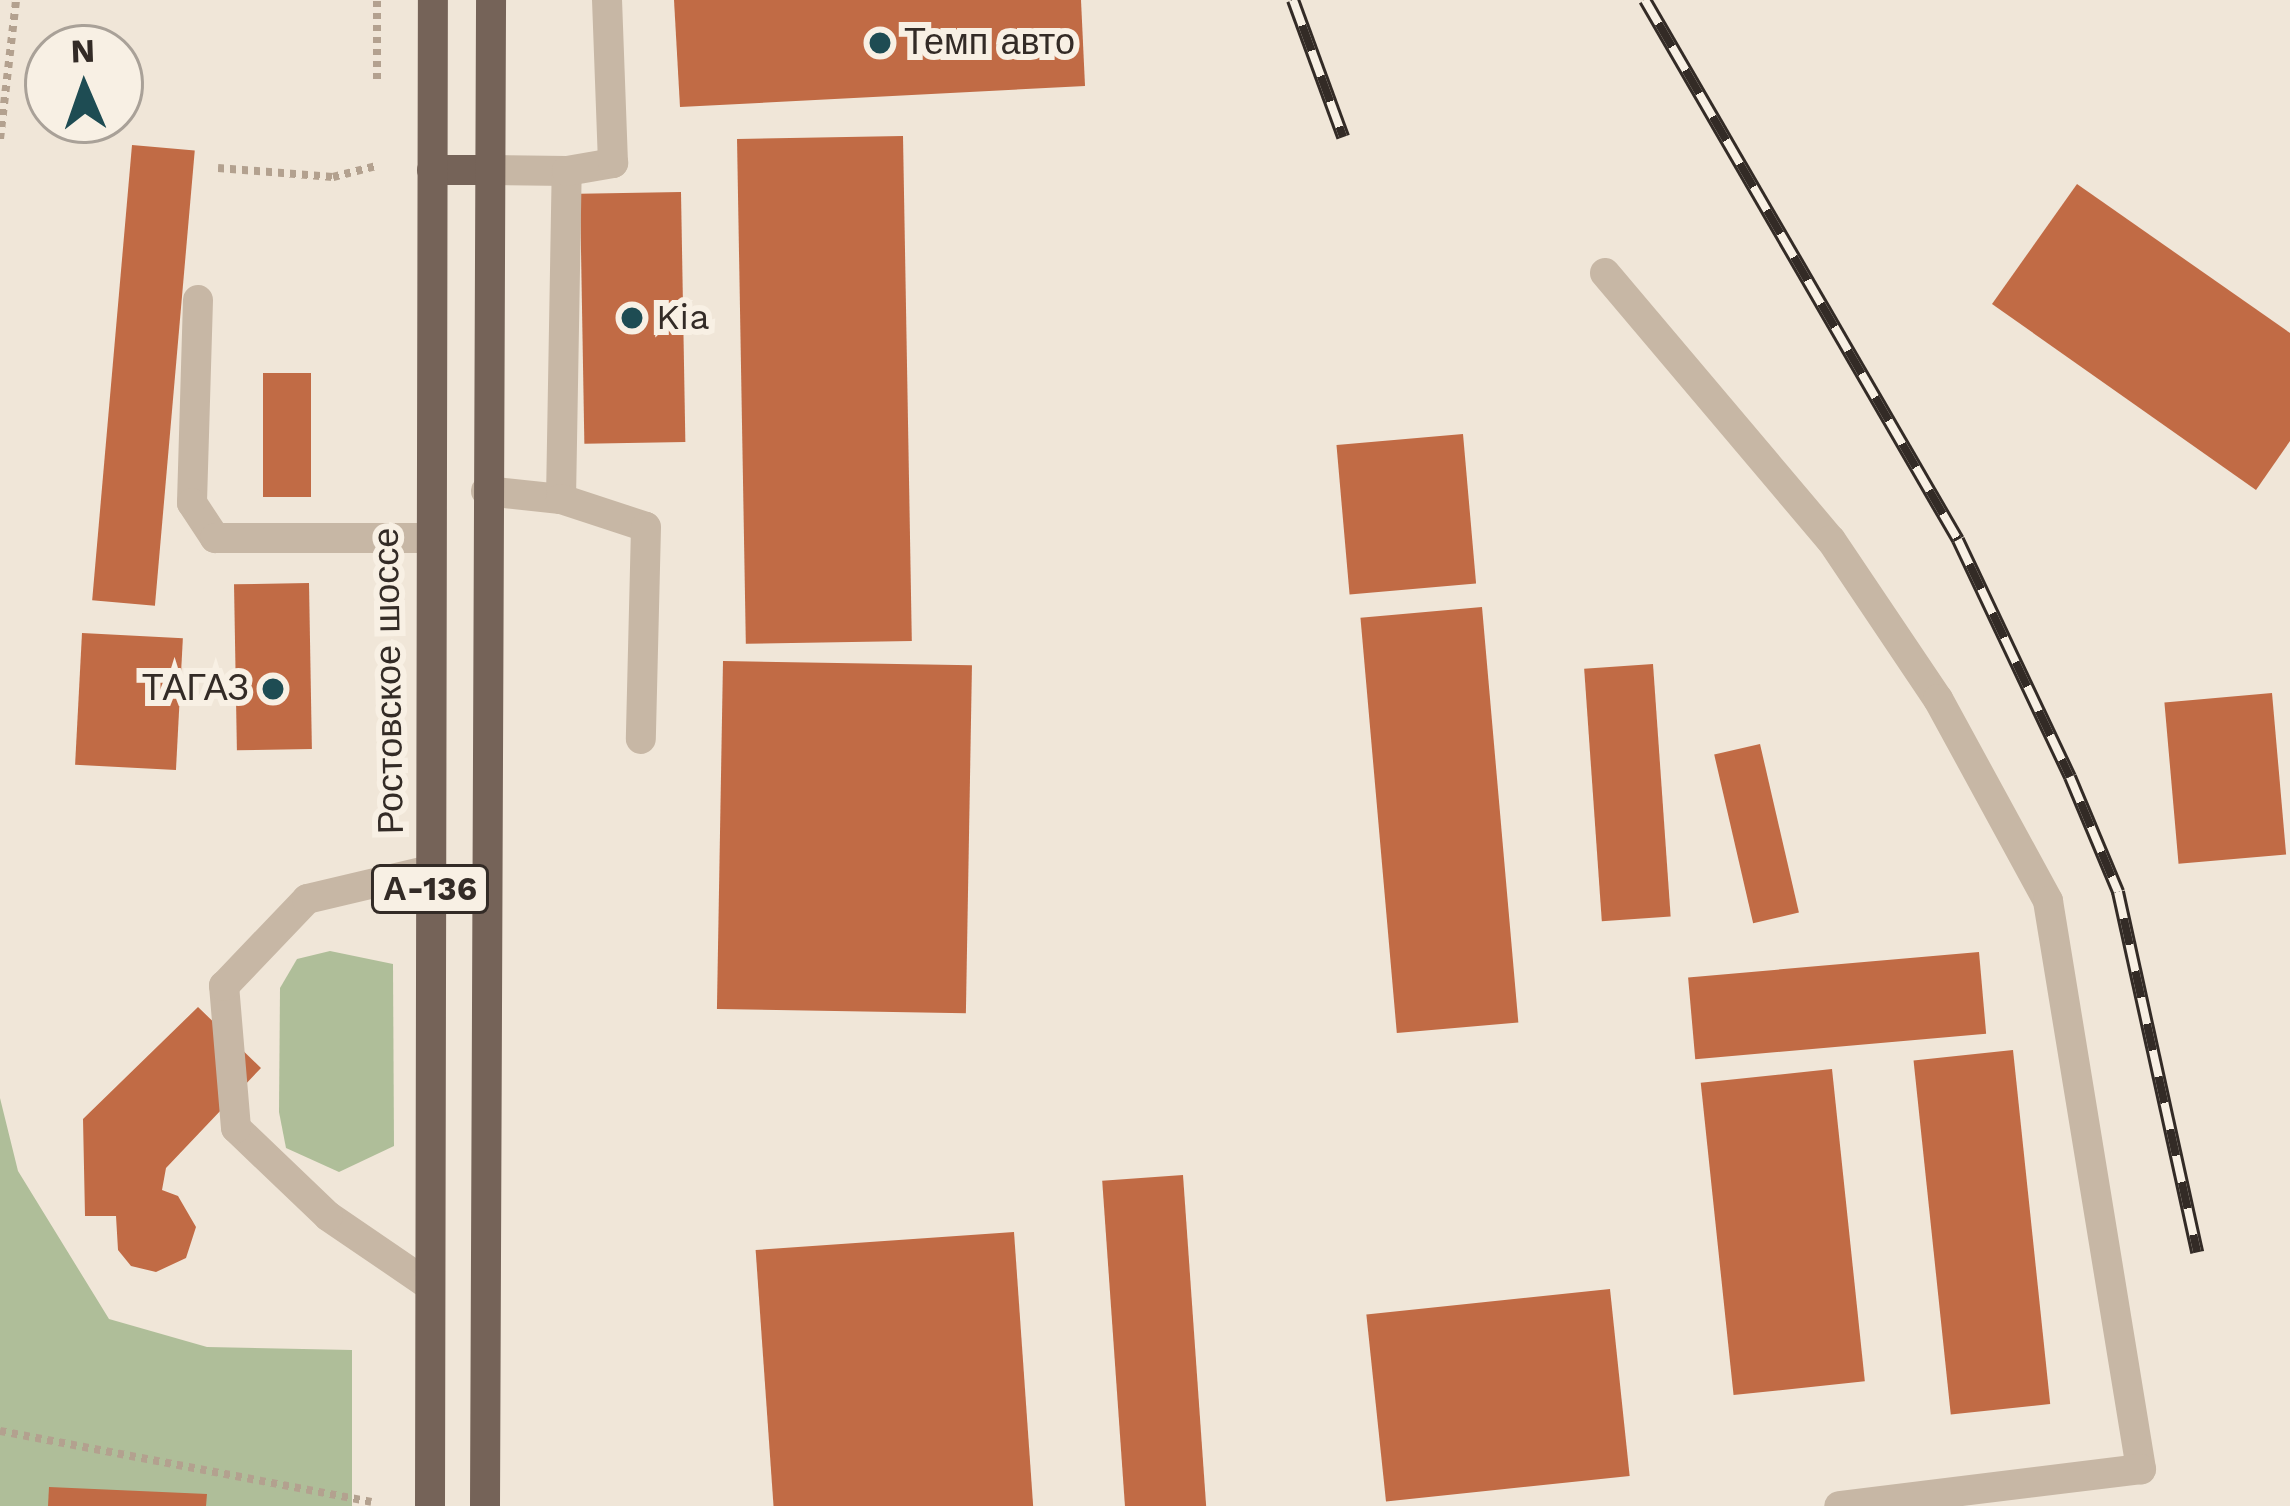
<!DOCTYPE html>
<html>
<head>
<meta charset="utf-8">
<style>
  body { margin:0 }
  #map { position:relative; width:2290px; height:1506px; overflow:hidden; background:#f0e6d8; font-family:"Work Sans",sans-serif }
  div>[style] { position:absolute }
  .green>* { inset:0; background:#afbe99 }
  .building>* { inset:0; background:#c16b45; transform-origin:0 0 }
  .path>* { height:8px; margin-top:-4px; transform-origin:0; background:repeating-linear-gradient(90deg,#b3a18f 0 6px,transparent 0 12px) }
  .minor>* { height:30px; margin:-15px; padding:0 15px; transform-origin:15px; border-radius:15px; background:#c7b7a5 }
  .major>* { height:30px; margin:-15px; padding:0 15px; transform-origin:15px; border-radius:15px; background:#756358 }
  .rail>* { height:14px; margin-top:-7px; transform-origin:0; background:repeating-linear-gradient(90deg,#f8f0e4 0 27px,#332b26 0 54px); box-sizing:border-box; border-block:3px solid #332b26 }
  .dots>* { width:33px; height:33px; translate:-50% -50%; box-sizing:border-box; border:6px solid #f8f0e4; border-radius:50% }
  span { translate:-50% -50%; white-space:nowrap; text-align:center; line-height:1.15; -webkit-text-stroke:12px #f8f0e4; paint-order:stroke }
  .shield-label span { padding:3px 9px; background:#f8f0e4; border:3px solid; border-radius:9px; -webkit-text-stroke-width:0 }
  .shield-label { font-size:33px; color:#332b26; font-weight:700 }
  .poi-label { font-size:36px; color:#332b26 }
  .left { translate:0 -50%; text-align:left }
  .right { translate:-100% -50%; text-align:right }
  .street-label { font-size:36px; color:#332b26 }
  .north { position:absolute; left:24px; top:24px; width:120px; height:120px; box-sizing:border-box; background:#f8f0e4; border:3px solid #a9a198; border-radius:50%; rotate:358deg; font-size:33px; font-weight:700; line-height:48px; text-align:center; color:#332b26 }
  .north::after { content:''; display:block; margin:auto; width:42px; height:54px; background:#1e4c53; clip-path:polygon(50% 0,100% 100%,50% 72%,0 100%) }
</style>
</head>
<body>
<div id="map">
  <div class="green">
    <i style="clip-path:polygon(330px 951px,393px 964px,394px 1146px,339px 1172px,286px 1148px,279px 1112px,280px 988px,297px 959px)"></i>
    <i style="clip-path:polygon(0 1098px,18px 1171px,109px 1319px,207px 1347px,352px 1350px,352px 1506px,0 1506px)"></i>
  </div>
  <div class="building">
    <i style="clip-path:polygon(674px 0,1081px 0,1085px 86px,680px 107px)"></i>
    <i style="left:903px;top:136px;width:505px;height:166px;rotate:89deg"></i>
    <i style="left:132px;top:145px;width:63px;height:457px;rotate:5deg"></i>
    <i style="clip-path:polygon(2077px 184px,2290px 333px,2290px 441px,2256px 490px,1992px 304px)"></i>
    <i style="left:681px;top:192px;width:250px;height:101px;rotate:89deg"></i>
    <i style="left:263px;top:373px;width:48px;height:124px"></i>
    <i style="left:1463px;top:434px;width:150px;height:127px;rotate:85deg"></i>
    <i style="left:309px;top:583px;width:166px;height:75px;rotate:89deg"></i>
    <i style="left:1482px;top:607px;width:417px;height:122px;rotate:85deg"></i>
    <i style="left:82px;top:633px;width:101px;height:132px;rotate:3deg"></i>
    <i style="left:723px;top:661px;width:249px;height:348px;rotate:1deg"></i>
    <i style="left:1653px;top:664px;width:253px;height:69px;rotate:86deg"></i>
    <i style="left:2272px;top:693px;width:162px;height:108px;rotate:85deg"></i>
    <i style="left:1760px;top:744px;width:173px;height:47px;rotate:77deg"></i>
    <i style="left:1979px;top:952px;width:82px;height:292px;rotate:85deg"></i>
    <i style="clip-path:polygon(198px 1007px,261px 1068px,166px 1168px,162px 1190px,178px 1196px,196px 1227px,186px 1258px,156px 1272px,131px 1266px,118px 1250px,116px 1216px,85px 1216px,83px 1119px)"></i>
    <i style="left:2013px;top:1050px;width:356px;height:100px;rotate:84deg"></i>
    <i style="left:1832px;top:1069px;width:314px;height:132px;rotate:84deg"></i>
    <i style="left:1183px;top:1175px;width:332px;height:81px;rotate:86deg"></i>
    <i style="left:1014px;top:1232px;width:275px;height:259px;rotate:86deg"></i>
    <i style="left:1610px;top:1289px;width:188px;height:245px;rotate:84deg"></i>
    <i style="clip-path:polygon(49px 1487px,207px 1494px,206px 1506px,48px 1506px)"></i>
  </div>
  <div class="path">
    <i style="left:377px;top:79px;width:79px;rotate:-90deg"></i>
    <i style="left:0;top:139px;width:140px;rotate:-83.4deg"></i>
    <i style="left:218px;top:168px;width:115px;rotate:4.5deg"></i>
    <i style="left:333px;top:177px;width:44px;rotate:-14.3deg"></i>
    <i style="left:0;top:1431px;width:378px;rotate:10.8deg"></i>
  </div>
  <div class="minor">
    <i style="left:489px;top:170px;width:78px;rotate:0.7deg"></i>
    <i style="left:1605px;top:273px;width:350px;rotate:49.8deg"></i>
    <i style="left:1831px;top:540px;width:192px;rotate:56.1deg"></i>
    <i style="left:1938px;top:699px;width:230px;rotate:61.4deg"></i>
    <i style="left:2048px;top:901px;width:576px;rotate:80.7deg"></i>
    <i style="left:2141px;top:1469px;width:304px;rotate:173deg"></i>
    <i style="left:198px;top:300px;width:203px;rotate:91.7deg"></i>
    <i style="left:192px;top:503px;width:42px;rotate:56.7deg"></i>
    <i style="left:215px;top:538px;width:211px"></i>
    <i style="left:486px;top:491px;width:75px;rotate:6.1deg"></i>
    <i style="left:561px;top:499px;width:328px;rotate:-89deg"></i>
    <i style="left:567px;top:171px;width:47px;rotate:-9.9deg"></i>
    <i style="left:613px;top:163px;width:163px;rotate:-92.1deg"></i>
    <i style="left:561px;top:499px;width:89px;rotate:18.2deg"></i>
    <i style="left:646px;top:527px;width:212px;rotate:91.4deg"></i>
    <i style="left:429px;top:1285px;width:122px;rotate:-145.7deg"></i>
    <i style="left:328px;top:1216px;width:127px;rotate:-136.3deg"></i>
    <i style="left:236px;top:1128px;width:143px;rotate:-94.8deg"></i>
    <i style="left:224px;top:986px;width:120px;rotate:-46.3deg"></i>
    <i style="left:307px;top:899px;width:126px;rotate:-13.3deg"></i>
  </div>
  <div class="major">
    <i style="left:432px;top:170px;width:57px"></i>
    <i style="left:430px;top:1506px;width:1506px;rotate:-89.89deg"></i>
    <i style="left:485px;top:1506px;width:1506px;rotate:-89.77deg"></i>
  </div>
  <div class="rail">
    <i style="left:1293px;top:0;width:146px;rotate:69.9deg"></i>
    <i style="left:1645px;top:0;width:624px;rotate:59.9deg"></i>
    <i style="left:1958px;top:540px;width:262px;rotate:64.7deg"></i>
    <i style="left:2070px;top:777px;width:125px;rotate:67.3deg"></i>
    <i style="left:2118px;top:892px;width:369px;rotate:77.6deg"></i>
  </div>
  <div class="dots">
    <i style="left:880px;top:43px;background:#1e4c53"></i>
    <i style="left:632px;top:318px;background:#1e4c53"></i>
    <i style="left:273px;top:689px;background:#1e4c53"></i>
  </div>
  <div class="shield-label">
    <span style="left:430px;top:889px">А-136</span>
  </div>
  <div class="poi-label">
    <span class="left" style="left:904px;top:43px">Темп авто</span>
    <span class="left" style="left:656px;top:318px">Kia</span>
    <span class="right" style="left:249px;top:689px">ТАГАЗ</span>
  </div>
  <div class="street-label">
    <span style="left:389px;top:681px;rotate:-91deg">Ростовское шоссе</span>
  </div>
  <div class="north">N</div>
</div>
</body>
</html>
